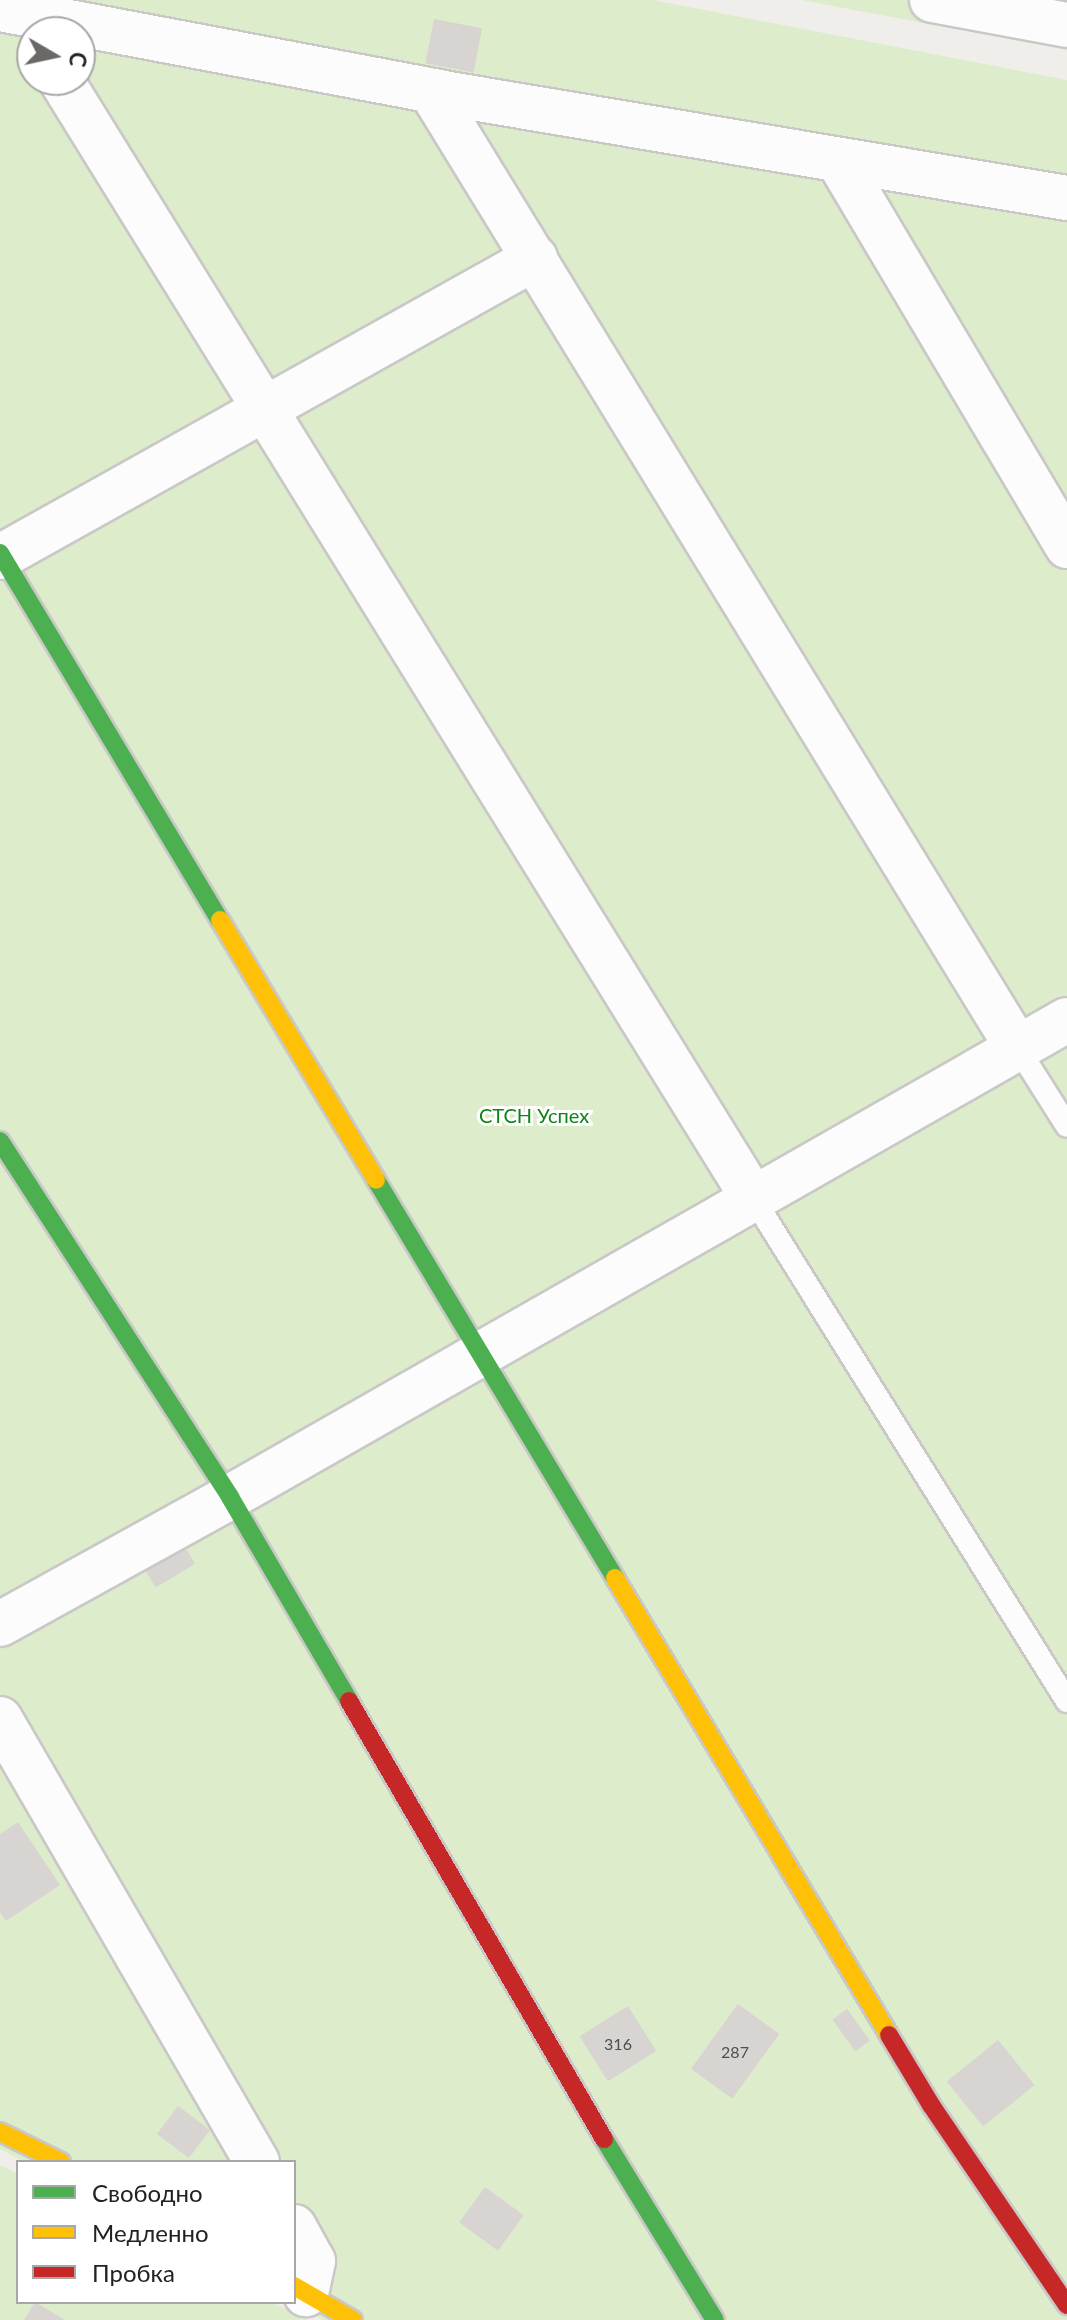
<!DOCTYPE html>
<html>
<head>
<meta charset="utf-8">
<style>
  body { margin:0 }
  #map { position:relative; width:1067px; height:2320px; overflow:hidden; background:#f0eeeb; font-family:Lato,sans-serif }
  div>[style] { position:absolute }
  .grass>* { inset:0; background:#ddeccb }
  .building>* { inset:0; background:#d7d4d2; transform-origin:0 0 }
  .roads { filter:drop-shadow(2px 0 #c9c8c7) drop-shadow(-2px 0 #c9c8c7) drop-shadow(0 2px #c9c8c7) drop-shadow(0 -2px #c9c8c7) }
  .lane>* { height:22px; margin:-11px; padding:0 11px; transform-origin:11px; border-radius:11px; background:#fdfcfc }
  .street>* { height:44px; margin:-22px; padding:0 22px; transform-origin:22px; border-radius:22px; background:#fdfcfc }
  .fast>* { height:18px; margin:-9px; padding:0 9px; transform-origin:9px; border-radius:9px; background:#4caf50 }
  .slow>* { height:18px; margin:-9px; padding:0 9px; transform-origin:9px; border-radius:9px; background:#ffc107 }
  .jam>* { height:18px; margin:-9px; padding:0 9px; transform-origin:9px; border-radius:9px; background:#c62828 }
  span { translate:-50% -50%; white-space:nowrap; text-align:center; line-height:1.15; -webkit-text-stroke:6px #fff; paint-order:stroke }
  .number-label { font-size:16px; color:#4f4e4e }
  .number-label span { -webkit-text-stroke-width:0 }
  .park-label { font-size:20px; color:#0c8416 }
  .legend { position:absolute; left:16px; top:2160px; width:280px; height:144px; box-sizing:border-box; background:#fff; border:2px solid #a7a7a7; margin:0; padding:10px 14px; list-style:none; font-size:24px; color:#222 }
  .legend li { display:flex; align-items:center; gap:16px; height:40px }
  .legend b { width:40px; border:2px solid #a7a7a7 }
  .north { position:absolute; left:16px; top:16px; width:80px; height:80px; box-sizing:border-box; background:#fff; border:2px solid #a7a7a7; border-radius:50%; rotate:99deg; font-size:22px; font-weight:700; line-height:32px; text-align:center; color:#222 }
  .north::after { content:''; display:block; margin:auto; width:28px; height:36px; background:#6a6968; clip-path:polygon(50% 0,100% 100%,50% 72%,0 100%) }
</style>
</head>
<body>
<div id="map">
  <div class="grass">
    <i style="clip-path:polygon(evenodd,0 0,653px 0,1067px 80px,1067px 2320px,323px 2320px,294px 2302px,294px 2162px,24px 2162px,0 2149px,0 0,32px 32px,80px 32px,80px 80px,32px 80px,32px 32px)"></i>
    <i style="clip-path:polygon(801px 0,1067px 0,1067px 50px)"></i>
    <i style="clip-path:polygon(0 2165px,18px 2174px,18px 2302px,272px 2302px,308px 2320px,0 2320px)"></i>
  </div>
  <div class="building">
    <i style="left:434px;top:19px;width:49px;height:45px;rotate:11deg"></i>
    <i style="left:176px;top:1532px;width:37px;height:46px;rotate:59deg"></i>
    <i style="clip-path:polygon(18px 1822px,60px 1885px,6px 1921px,0 1912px,0 1834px)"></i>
    <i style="left:738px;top:2004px;width:51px;height:80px;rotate:36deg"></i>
    <i style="left:628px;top:2006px;width:53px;height:57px;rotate:58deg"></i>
    <i style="left:847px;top:2009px;width:39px;height:18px;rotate:54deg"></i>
    <i style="left:998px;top:2040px;width:58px;height:66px;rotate:51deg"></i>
    <i style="left:178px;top:2106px;width:40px;height:35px;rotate:37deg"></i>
    <i style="left:485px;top:2187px;width:48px;height:44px;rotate:36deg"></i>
    <i style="clip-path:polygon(35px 2302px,65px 2320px,24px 2320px)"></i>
  </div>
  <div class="roads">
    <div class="lane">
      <i style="left:1017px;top:1047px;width:93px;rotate:57.7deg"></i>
      <i style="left:753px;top:1198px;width:593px;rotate:58.03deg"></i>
    </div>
    <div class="street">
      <i style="left:932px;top:0;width:137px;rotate:10.5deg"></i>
      <i style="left:0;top:9px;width:451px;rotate:10.7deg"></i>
      <i style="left:443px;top:93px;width:633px;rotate:9.55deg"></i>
      <i style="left:61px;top:80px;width:1315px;rotate:58.24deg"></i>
      <i style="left:431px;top:91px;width:1121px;rotate:58.49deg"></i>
      <i style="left:838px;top:160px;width:449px;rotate:59.3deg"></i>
      <i style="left:0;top:557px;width:613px;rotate:-29.2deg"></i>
      <i style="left:0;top:1624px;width:263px;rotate:-28.9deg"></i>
      <i style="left:230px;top:1497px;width:963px;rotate:-29.68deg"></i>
      <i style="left:0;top:1719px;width:512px;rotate:59.88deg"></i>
      <i style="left:294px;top:2227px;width:39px;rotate:61deg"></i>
      <i style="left:313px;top:2261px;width:34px;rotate:102deg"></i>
    </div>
    <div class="fast">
      <i style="left:0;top:553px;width:428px;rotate:59.1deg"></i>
      <i style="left:0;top:1141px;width:424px;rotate:57.1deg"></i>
      <i style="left:230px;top:1497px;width:236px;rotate:59.7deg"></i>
      <i style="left:376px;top:1180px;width:464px;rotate:59deg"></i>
      <i style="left:604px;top:2139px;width:212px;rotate:58.5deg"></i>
    </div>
    <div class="slow">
      <i style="left:220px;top:920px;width:303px;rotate:59deg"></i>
      <i style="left:615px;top:1578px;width:533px;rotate:59.05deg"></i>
      <i style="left:0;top:2132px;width:68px;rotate:26.2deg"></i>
      <i style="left:294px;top:2286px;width:68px;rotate:30deg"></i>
    </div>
    <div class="jam">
      <i style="left:349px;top:1701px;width:507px;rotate:59.79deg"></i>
      <i style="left:889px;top:2035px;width:82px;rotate:59deg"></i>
      <i style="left:931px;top:2105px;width:242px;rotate:55.8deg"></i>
    </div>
  </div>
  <div class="number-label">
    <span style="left:618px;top:2044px">316</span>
    <span style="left:735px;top:2052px">287</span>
  </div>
  <div class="park-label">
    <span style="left:534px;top:1115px">СТСН Успех</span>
  </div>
  <ul class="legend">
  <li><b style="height:10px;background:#4caf50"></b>Свободно</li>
  <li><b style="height:10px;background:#ffc107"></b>Медленно</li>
  <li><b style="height:10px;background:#c62828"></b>Пробка</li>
  </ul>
  <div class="north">С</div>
</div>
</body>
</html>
